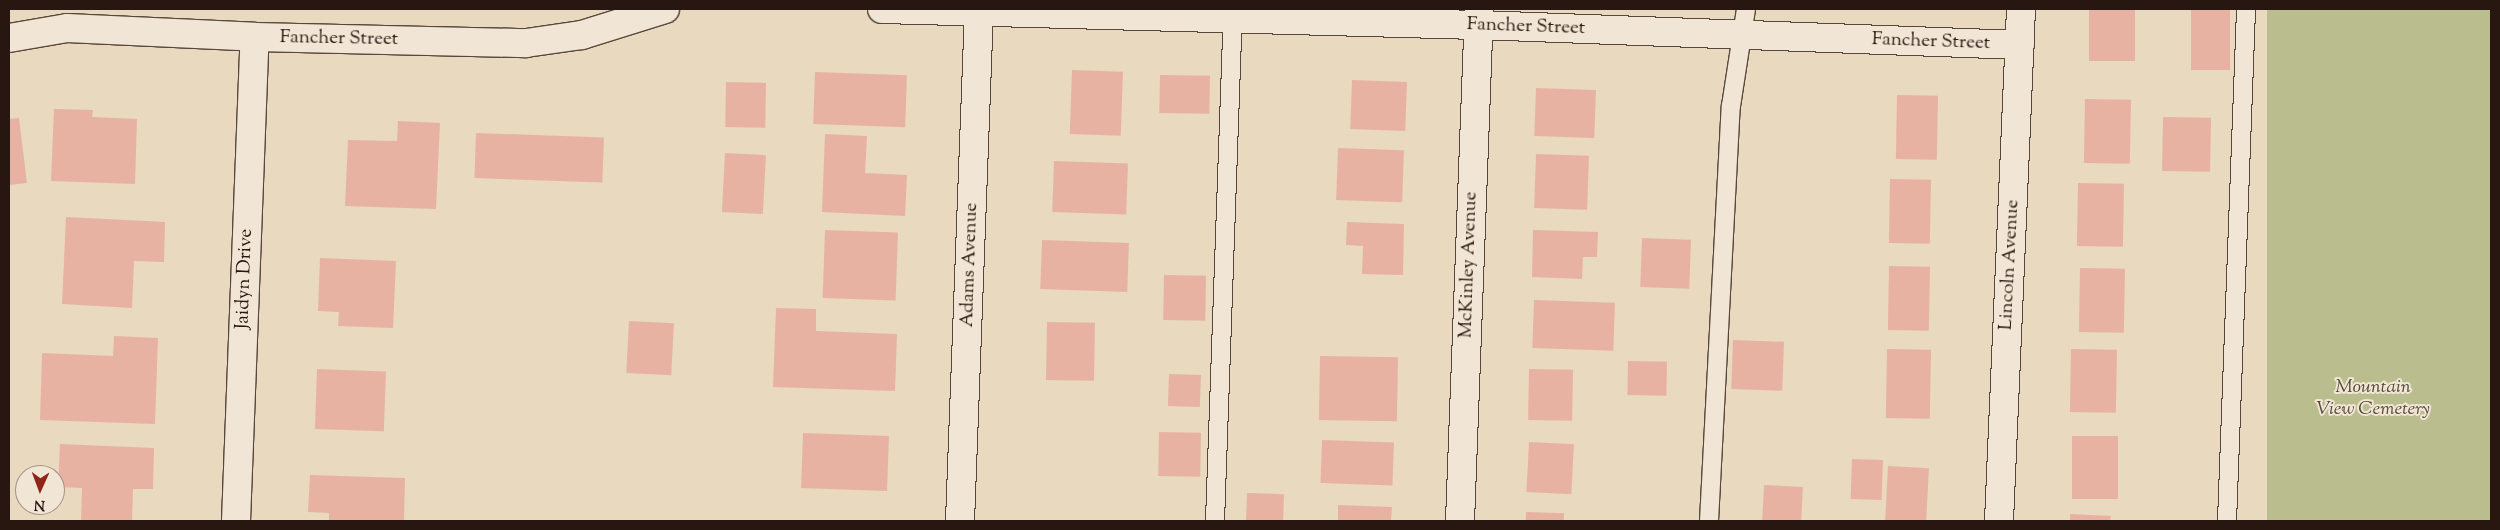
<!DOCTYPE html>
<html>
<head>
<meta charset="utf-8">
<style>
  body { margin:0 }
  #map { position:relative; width:2500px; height:530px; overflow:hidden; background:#e9d9bf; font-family:"Sorts Mill Goudy",serif }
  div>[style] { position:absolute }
  .green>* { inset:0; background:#babe8f; transform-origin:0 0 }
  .building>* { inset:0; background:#e8b2a2; transform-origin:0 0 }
  .roads { filter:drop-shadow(1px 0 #58483c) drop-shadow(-1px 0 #58483c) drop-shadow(0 1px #58483c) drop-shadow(0 -1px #58483c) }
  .service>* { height:18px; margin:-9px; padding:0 9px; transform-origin:9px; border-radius:9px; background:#f1e6d5 }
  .minor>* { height:28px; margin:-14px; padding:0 14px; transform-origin:14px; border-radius:14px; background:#f1e6d5 }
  span { translate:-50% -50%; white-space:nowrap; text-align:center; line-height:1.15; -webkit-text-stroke:4px #f1e6d5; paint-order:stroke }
  .street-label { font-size:19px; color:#281711 }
  .park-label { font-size:19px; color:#544937; font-style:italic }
  .frame { position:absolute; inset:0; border:10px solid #281711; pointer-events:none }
  .north { position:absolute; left:15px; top:465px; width:50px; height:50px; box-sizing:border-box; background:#f1e6d5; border:1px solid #a19387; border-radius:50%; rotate:182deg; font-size:14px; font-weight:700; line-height:20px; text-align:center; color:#281711 }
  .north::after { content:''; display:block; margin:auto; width:18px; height:22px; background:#8f2418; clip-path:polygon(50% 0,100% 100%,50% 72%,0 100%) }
</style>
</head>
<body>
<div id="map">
  <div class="green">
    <i style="left:2267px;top:9px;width:224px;height:512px"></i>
  </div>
  <div class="building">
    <i style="left:2089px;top:9px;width:46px;height:52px"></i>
    <i style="left:2191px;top:9px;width:39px;height:61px"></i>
    <i style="left:1072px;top:70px;width:51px;height:64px;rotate:2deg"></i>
    <i style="left:815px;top:72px;width:92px;height:52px;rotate:2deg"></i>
    <i style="left:1160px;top:75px;width:50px;height:38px;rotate:1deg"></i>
    <i style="left:1352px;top:80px;width:55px;height:49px;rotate:2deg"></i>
    <i style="left:726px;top:82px;width:40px;height:45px;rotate:1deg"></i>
    <i style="left:1536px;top:88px;width:60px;height:48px;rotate:2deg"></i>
    <i style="left:1897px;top:95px;width:41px;height:64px;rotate:1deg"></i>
    <i style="left:2085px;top:99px;width:46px;height:64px;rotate:1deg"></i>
    <i style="clip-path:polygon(54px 109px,93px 110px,92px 117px,137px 119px,135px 184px,51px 181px)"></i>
    <i style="left:2163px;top:117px;width:48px;height:54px;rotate:1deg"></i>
    <i style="clip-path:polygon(19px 118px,27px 183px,9px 185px,9px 119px)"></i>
    <i style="clip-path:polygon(398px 121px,440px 123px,436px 209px,345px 206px,348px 140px,397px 141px)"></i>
    <i style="left:476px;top:133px;width:128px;height:45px;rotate:2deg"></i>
    <i style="clip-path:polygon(825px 134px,867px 136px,865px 173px,907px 175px,905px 216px,822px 212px)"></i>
    <i style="left:1338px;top:148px;width:66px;height:52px;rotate:2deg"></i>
    <i style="left:725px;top:153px;width:41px;height:59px;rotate:3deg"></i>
    <i style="left:1536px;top:154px;width:53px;height:54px;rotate:2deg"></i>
    <i style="left:1054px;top:161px;width:74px;height:51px;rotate:2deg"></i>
    <i style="left:1890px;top:179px;width:41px;height:64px;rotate:1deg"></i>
    <i style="left:2078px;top:183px;width:46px;height:63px;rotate:1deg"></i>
    <i style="clip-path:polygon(66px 217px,165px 222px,164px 262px,134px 261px,132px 308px,62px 304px)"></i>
    <i style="clip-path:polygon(1347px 222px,1404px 224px,1403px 275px,1362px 274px,1363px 246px,1346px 245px)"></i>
    <i style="left:825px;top:230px;width:73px;height:68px;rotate:2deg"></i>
    <i style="clip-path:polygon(1533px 230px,1598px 232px,1597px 257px,1583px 257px,1582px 279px,1532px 277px)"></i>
    <i style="left:1642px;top:238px;width:49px;height:49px;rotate:2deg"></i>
    <i style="left:1042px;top:240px;width:87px;height:49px;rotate:2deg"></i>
    <i style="clip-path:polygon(320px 258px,396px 261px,393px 328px,338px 326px,339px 312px,318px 311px)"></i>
    <i style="left:1889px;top:266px;width:41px;height:64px;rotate:1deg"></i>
    <i style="left:2080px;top:268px;width:45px;height:64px;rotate:1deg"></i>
    <i style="left:1164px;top:275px;width:42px;height:45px;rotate:1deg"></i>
    <i style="left:1534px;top:300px;width:81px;height:48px;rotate:2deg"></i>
    <i style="clip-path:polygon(776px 308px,816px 309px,816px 331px,897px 334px,895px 391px,773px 387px)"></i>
    <i style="left:629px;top:321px;width:45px;height:52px;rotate:3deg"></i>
    <i style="left:1047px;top:322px;width:48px;height:58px;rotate:1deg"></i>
    <i style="clip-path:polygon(114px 336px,158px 338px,155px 424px,40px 420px,42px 353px,113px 356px)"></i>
    <i style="left:1733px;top:340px;width:51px;height:49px;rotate:2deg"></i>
    <i style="left:1887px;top:349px;width:44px;height:69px;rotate:1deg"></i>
    <i style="left:2071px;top:349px;width:46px;height:63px;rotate:1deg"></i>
    <i style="left:1320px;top:356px;width:78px;height:64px;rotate:1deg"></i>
    <i style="left:1628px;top:361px;width:39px;height:34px;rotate:1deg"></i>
    <i style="left:317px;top:369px;width:69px;height:60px;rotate:2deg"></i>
    <i style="left:1529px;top:369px;width:44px;height:51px;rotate:1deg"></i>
    <i style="left:1169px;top:374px;width:32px;height:32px;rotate:2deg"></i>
    <i style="left:1159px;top:432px;width:42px;height:44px;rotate:1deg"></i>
    <i style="left:803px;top:433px;width:86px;height:55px;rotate:2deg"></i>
    <i style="left:2072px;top:436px;width:46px;height:63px"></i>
    <i style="left:1322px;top:440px;width:72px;height:43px;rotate:2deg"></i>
    <i style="left:1529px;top:442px;width:45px;height:50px;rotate:3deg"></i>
    <i style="clip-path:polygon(60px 444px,154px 448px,153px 489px,133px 489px,132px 521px,81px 521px,82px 488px,58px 487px)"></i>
    <i style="left:1852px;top:459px;width:31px;height:40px;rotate:2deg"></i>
    <i style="left:1888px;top:466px;width:41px;height:55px;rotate:3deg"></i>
    <i style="clip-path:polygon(310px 475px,405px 478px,404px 521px,329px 521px,329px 513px,308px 512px)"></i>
    <i style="left:1764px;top:485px;width:39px;height:36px;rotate:3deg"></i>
    <i style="left:1247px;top:493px;width:37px;height:28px;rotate:2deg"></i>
    <i style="clip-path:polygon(1338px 505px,1392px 507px,1391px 521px,1338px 521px)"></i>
    <i style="left:1526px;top:512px;width:38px;height:9px;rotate:2deg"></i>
    <i style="clip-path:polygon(2070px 514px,2111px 516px,2110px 521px,2070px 521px)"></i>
  </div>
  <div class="roads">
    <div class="service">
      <i style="left:1215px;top:521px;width:512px;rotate:-87.99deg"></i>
      <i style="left:1709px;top:521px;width:416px;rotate:-87deg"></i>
      <i style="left:1731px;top:106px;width:98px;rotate:-81.2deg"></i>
      <i style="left:2227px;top:521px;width:512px;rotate:-87.87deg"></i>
    </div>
    <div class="minor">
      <i style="left:882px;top:9px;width:597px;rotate:1.54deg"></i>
      <i style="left:1479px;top:25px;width:541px;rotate:2.12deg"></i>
      <i style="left:9px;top:38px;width:59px;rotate:-9.8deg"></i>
      <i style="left:67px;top:28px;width:188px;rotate:2.7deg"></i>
      <i style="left:255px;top:37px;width:271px;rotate:1.3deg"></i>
      <i style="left:526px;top:43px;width:57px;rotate:-8.1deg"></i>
      <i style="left:582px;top:35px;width:87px;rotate:-17.4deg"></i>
      <i style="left:236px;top:521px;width:484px;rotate:-87.8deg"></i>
      <i style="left:960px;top:521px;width:512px;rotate:-87.87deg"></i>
      <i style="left:1460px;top:521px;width:512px;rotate:-87.87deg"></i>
      <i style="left:1999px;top:521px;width:512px;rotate:-87.54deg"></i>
    </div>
  </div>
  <div class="street-label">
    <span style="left:1526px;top:27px;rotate:2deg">Fancher Street</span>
    <span style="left:339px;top:39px;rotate:1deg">Fancher Street</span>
    <span style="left:1931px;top:42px;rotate:2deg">Fancher Street</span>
    <span style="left:970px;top:265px;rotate:-88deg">Adams Avenue</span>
    <span style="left:1469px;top:265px;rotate:-88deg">McKinley Avenue</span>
    <span style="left:2010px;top:265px;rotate:-87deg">Lincoln Avenue</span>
    <span style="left:245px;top:279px;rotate:-88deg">Jaidyn Drive</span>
  </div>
  <div class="park-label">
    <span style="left:2373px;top:399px">Mountain<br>View Cemetery</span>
  </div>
  <div class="frame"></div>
  <div class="north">N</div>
</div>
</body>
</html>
